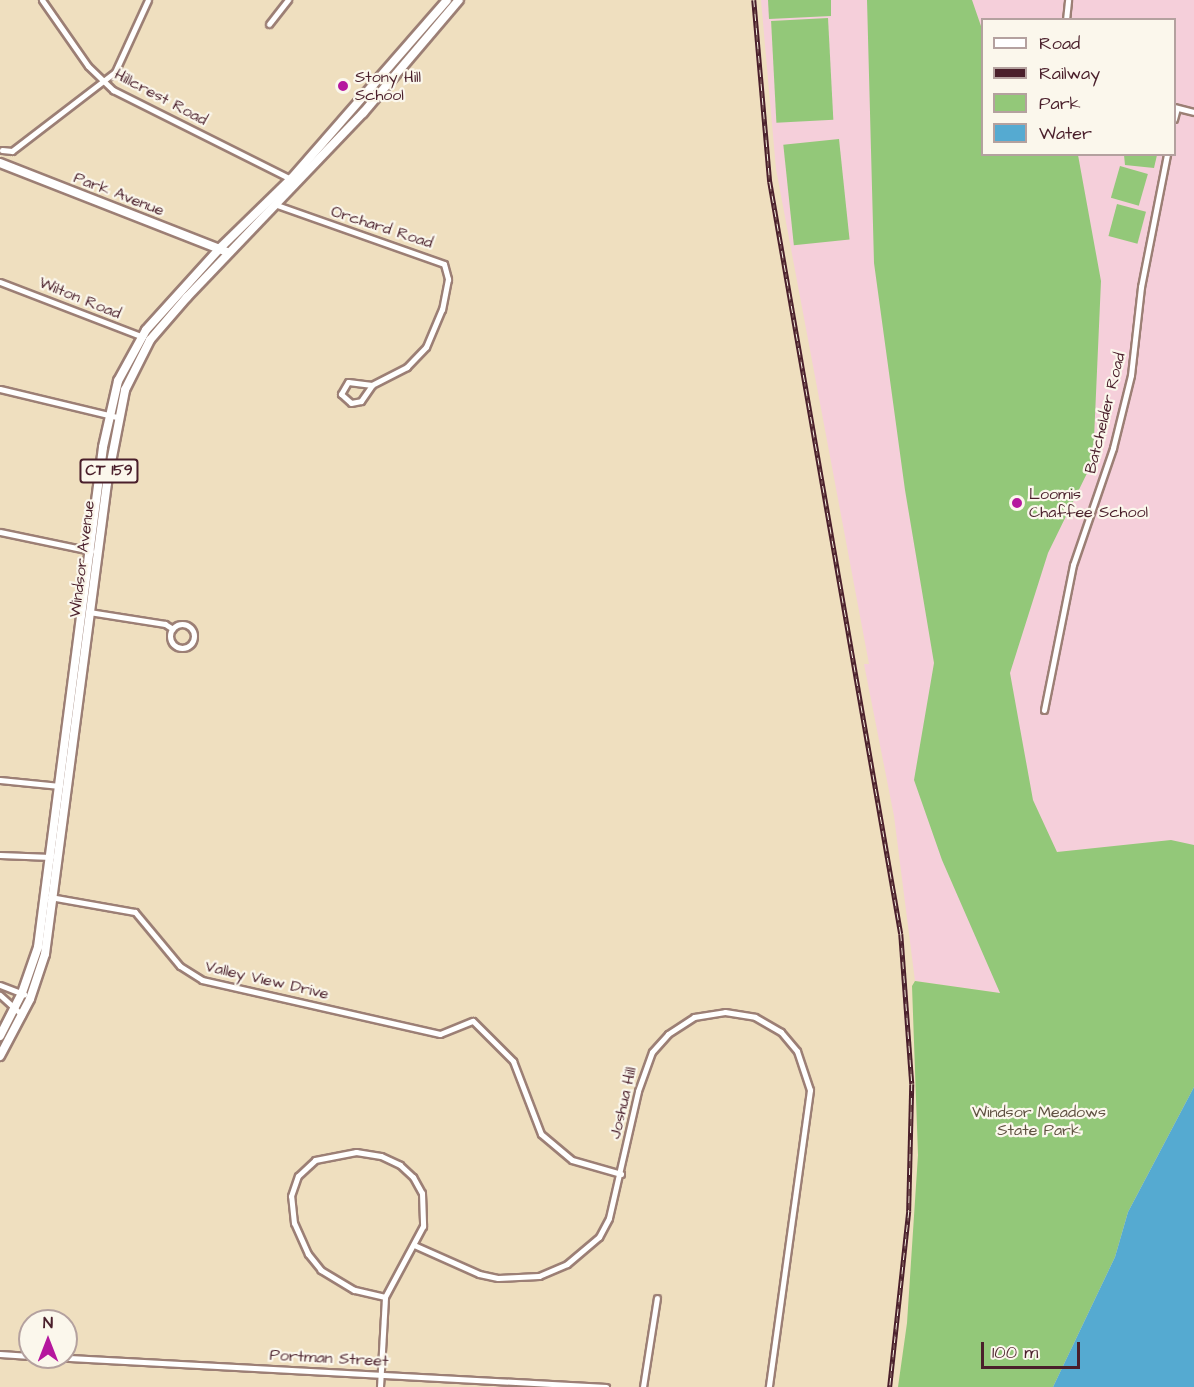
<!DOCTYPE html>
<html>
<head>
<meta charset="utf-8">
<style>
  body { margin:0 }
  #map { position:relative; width:1194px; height:1387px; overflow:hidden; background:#efdfbf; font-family:"Architects Daughter",sans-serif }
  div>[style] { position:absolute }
  .built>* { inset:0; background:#f5cfda }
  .green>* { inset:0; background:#93c879; transform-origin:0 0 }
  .water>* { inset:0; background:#55aad1 }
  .roads { filter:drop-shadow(2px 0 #9c7f75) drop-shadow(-2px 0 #9c7f75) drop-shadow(0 2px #9c7f75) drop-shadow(0 -2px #9c7f75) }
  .street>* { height:5px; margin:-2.5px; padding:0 2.5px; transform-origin:2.5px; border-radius:2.5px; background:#fff }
  .street>.ring { margin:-2.5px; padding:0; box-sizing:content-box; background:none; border:5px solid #fff; border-radius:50% }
  .secondary>* { height:8px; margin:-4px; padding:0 4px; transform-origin:4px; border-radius:4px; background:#fff }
  .primary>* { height:8px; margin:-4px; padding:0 4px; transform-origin:4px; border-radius:4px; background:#fff }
  .rail>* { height:4.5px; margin-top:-2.25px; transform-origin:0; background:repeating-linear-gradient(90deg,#fbf7ec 0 7px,#4a1f2b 0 14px); box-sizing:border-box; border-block:2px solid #4a1f2b }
  .dots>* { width:16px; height:16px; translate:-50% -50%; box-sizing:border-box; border:3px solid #fbf7ec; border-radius:50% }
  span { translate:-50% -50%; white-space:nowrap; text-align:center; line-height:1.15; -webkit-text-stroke:4.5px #fbf7ec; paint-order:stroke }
  .shield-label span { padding:2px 4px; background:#fbf7ec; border:2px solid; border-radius:4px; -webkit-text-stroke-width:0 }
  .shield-label { font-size:15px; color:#4a1f2b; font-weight:700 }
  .poi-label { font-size:16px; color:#4a1f2b }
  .left { translate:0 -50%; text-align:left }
  .street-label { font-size:16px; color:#4a1f2b }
  .park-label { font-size:16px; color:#605242 }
  .legend { position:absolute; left:981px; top:18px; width:195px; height:138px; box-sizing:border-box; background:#fbf7ec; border:2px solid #b4a19f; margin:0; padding:8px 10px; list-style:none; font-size:18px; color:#4a1f2b }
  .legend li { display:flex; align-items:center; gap:12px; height:30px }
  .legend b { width:30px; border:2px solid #b4a19f }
  .north { position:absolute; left:18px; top:1309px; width:60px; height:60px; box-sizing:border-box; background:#fbf7ec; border:2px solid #b4a19f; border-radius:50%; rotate:0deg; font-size:16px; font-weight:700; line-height:24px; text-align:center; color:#4a1f2b }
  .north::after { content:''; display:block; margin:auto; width:21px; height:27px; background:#b5179e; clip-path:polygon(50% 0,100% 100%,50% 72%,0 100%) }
  .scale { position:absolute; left:981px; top:1342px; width:99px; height:27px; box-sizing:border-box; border:3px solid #4a1f2b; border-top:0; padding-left:8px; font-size:18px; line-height:21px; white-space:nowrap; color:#4a1f2b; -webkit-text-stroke:4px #fbf7ec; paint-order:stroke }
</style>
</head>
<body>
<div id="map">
  <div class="built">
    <i style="clip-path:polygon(evenodd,761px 0,1194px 0,1194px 1021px,915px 981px,894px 816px,864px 664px,869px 664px,776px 169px,761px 0,982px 20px,1174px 20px,1174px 154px,982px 154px,982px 20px)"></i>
  </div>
  <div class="green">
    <i style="clip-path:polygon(768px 0,831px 0,831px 16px,769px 19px)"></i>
    <i style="clip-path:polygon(867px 0,972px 0,982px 29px,982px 154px,1078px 155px,1101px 281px,1093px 461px,1048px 553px,1010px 673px,1033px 800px,1057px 852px,1171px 840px,1194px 845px,1194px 1087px,1128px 1212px,1115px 1257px,1053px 1387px,898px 1387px,907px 1323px,918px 1155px,912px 986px,915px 981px,1000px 993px,942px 860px,914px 780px,934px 663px,905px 490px,874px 263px)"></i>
    <i style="left:828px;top:18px;width:102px;height:57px;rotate:87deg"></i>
    <i style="left:839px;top:139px;width:101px;height:56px;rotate:84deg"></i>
    <i style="clip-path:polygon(1124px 155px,1157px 155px,1154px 168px,1125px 165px)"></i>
    <i style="left:1120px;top:166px;width:29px;height:33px;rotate:16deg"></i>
    <i style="left:1117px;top:204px;width:30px;height:33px;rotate:15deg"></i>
  </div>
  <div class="water">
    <i style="clip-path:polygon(1194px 1087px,1194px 1387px,1053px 1387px,1115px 1257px,1128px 1212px)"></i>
  </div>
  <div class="roads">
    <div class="street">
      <i style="left:42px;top:0;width:80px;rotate:55.1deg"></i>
      <i style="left:88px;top:66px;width:35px;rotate:44deg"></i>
      <i style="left:113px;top:90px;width:201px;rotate:26.6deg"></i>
      <i style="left:1066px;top:20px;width:20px;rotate:-84deg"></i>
      <i style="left:269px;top:24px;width:31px;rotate:-52deg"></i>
      <i style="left:1174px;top:107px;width:21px;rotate:14deg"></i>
      <i style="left:1174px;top:119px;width:11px;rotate:-75deg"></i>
      <i style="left:2px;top:150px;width:10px;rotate:6deg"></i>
      <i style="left:12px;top:151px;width:130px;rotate:-37.5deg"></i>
      <i style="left:115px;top:72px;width:79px;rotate:-65.4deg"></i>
      <i style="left:274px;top:204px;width:180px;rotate:19.4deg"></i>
      <i style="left:444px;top:264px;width:16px;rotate:75deg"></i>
      <i style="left:448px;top:279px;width:31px;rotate:101deg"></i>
      <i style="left:442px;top:309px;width:41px;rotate:112.8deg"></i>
      <i style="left:426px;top:347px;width:28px;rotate:134deg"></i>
      <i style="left:407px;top:367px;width:39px;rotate:153deg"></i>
      <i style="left:372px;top:385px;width:24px;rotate:-173deg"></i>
      <i style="left:348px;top:382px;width:14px;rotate:120deg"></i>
      <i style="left:341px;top:394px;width:13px;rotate:42deg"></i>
      <i style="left:351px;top:403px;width:10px;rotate:-11deg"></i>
      <i style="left:361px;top:401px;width:19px;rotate:-55deg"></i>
      <i style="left:0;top:282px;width:153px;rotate:21deg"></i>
      <i style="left:0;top:389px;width:120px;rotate:13.5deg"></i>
      <i style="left:0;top:532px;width:93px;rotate:11.8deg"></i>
      <i style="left:89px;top:612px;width:77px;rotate:9deg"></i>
      <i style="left:165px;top:624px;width:9px;rotate:32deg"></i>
      <i class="ring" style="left:170px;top:624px;width:19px;height:19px"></i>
      <i style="left:1044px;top:710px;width:148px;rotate:-78.7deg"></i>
      <i style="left:1073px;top:565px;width:124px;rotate:-71.1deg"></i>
      <i style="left:1113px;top:448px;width:75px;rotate:-76.1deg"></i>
      <i style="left:1131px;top:375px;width:89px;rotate:-83.5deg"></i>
      <i style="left:1141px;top:287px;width:136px;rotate:-78.9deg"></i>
      <i style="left:0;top:780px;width:60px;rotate:5.7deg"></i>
      <i style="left:0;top:855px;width:51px;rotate:2.2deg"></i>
      <i style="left:50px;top:897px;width:86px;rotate:10deg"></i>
      <i style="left:135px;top:912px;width:70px;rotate:50.2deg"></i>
      <i style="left:180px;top:966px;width:26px;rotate:32deg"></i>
      <i style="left:202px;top:980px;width:244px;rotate:12.8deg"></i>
      <i style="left:440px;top:1034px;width:35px;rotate:-22deg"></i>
      <i style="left:473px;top:1021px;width:57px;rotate:45deg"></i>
      <i style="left:513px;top:1061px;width:78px;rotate:69deg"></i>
      <i style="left:541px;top:1134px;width:40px;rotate:40deg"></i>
      <i style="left:572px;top:1160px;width:51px;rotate:15.9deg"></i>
      <i style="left:0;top:985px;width:26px;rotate:21deg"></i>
      <i style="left:0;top:995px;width:30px;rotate:42deg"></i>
      <i style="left:356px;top:1152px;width:25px;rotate:9deg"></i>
      <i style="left:381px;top:1156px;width:21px;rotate:25deg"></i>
      <i style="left:400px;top:1165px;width:18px;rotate:43deg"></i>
      <i style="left:413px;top:1177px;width:18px;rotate:61deg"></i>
      <i style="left:422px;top:1193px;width:33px;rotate:88deg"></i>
      <i style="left:423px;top:1226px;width:81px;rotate:118.2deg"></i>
      <i style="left:385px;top:1297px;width:32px;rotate:-167deg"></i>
      <i style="left:354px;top:1290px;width:39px;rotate:-149deg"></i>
      <i style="left:321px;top:1270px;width:21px;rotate:-129deg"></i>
      <i style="left:308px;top:1254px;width:34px;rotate:-114deg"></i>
      <i style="left:294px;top:1223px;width:27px;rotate:-96deg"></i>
      <i style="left:291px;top:1196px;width:21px;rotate:-71deg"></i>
      <i style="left:298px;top:1176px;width:23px;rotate:-43deg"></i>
      <i style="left:315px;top:1160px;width:42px;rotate:-11deg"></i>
      <i style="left:414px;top:1245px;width:71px;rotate:24deg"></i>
      <i style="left:479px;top:1274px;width:19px;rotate:12deg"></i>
      <i style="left:498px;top:1278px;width:41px;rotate:-2.8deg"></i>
      <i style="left:539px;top:1276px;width:30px;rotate:-23deg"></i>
      <i style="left:567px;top:1264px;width:42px;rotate:-40.2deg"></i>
      <i style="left:599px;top:1237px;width:21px;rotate:-62deg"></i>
      <i style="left:609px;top:1218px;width:130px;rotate:-77.1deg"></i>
      <i style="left:638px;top:1091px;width:41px;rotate:-70.3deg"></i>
      <i style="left:652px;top:1052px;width:24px;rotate:-48deg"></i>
      <i style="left:668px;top:1034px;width:31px;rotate:-33deg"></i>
      <i style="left:694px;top:1017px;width:31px;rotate:-9deg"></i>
      <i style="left:725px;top:1012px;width:30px;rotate:9deg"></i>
      <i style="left:755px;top:1017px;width:30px;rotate:30deg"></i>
      <i style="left:781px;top:1032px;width:25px;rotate:50deg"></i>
      <i style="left:797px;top:1051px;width:41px;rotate:71.6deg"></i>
      <i style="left:810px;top:1090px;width:300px;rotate:97.9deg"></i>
      <i style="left:0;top:1354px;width:30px;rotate:4deg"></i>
      <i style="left:51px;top:1357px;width:556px;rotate:3.09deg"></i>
      <i style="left:380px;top:1387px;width:90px;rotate:-86.8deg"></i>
      <i style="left:643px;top:1387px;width:90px;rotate:-81.1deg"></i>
    </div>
    <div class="secondary">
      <i style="left:0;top:163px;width:242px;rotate:21.4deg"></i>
    </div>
    <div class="primary">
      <i style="left:0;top:1036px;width:48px;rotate:-62.9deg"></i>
      <i style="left:22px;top:993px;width:49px;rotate:-70.8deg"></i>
      <i style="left:38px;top:947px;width:504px;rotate:-82.59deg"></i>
      <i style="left:103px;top:447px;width:68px;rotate:-77.2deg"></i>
      <i style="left:118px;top:381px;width:58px;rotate:-61.2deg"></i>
      <i style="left:146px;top:330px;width:110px;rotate:-47.9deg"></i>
      <i style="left:220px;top:248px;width:99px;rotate:-44.2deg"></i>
      <i style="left:291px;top:179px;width:237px;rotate:-48.9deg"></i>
      <i style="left:0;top:1056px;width:64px;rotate:-62.2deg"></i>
      <i style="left:30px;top:999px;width:47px;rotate:-71.6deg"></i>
      <i style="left:45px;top:954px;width:475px;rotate:-82.5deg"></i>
      <i style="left:107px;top:483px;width:95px;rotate:-79deg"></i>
      <i style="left:125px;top:390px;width:56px;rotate:-63.4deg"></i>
      <i style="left:150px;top:340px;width:57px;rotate:-49.3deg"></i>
      <i style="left:187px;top:297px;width:255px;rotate:-46.3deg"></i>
      <i style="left:363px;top:113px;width:148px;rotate:-49.7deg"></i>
    </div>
  </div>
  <div class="rail">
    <i style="left:754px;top:0;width:183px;rotate:85deg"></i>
    <i style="left:770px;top:182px;width:763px;rotate:80.12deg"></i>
    <i style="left:901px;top:934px;width:150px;rotate:85.8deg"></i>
    <i style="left:912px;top:1084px;width:127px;rotate:91.4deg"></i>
    <i style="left:909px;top:1211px;width:177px;rotate:96.2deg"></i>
  </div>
  <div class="dots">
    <i style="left:343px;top:86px;background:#b5179e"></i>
    <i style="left:1017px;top:503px;background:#b5179e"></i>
  </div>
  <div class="shield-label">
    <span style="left:109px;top:471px">CT 159</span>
  </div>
  <div class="poi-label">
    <span class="left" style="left:355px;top:86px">Stony Hill<br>School</span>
    <span class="left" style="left:1029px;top:503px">Loomis<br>Chaffee School</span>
  </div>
  <div class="street-label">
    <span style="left:161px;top:97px;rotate:28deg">Hillcrest Road</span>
    <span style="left:119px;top:194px;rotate:21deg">Park Avenue</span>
    <span style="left:382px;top:227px;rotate:18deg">Orchard Road</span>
    <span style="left:80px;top:298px;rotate:22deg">Wilton Road</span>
    <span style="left:1105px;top:413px;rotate:-76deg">Batchelder Road</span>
    <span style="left:82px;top:559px;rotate:-83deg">Windsor Avenue</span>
    <span style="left:267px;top:980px;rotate:13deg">Valley View Drive</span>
    <span style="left:623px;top:1103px;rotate:-77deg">Joshua Hill</span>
    <span style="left:329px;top:1358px;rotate:3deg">Portman Street</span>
  </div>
  <div class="park-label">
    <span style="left:1039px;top:1121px">Windsor Meadows<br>State Park</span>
  </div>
  <ul class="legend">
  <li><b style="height:8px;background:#fff"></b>Road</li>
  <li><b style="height:8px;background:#4a1f2b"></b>Railway</li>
  <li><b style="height:16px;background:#93c879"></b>Park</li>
  <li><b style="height:16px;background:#55aad1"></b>Water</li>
  </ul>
  <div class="north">N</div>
  <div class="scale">100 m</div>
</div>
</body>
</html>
